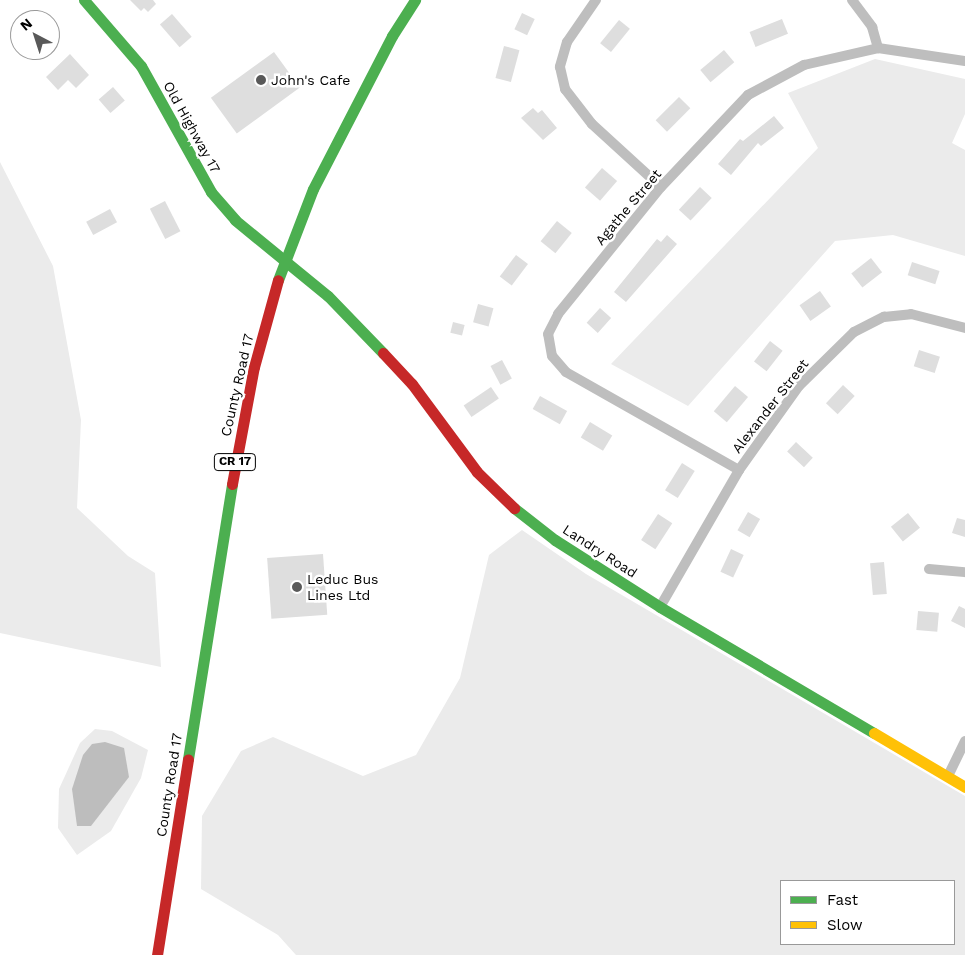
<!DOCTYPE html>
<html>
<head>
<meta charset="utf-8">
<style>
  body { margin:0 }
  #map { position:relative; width:965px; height:955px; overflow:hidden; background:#fff; font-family:"Work Sans",sans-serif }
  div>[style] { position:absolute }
  .green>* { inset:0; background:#ebebeb }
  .water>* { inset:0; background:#bdbdbd }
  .building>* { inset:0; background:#dedede; transform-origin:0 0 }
  .street>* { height:10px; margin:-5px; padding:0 5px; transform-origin:5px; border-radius:5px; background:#bebebe }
  .fast>* { height:11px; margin:-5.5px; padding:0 5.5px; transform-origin:5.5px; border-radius:5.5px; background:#4caf50 }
  .slow>* { height:11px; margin:-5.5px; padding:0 5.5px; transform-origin:5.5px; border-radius:5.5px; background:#ffc107 }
  .jam>* { height:11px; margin:-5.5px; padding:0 5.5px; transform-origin:5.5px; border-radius:5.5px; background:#c62828 }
  .dots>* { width:14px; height:14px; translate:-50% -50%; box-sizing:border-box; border:2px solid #fff; border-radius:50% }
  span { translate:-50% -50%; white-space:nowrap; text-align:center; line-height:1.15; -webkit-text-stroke:5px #fff; paint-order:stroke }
  .shield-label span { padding:1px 4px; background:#fff; border:1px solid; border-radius:4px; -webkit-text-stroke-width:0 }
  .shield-label { font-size:12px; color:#000; font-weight:700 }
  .poi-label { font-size:14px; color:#000 }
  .left { translate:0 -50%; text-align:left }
  .street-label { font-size:14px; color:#000 }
  .legend { position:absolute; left:780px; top:880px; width:175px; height:65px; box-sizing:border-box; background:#fff; border:1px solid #999; margin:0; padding:6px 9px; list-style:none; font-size:15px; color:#000 }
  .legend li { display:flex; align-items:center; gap:10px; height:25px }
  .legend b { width:25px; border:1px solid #999 }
  .north { position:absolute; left:10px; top:10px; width:50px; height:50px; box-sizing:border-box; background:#fff; border:1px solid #999; border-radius:50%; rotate:320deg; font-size:14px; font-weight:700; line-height:20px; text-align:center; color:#000 }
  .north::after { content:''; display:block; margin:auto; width:18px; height:22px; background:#595959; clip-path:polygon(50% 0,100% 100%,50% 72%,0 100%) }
</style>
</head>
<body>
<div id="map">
  <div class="green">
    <i style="clip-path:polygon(875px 59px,965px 79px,965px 114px,952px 143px,965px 150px,965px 256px,893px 235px,835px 241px,688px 406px,611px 364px,818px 148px,788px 93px)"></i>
    <i style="clip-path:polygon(0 162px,53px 266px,81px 420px,77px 508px,128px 556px,155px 573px,161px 667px,0 633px)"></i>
    <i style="clip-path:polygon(evenodd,522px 530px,586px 574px,965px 796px,965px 955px,296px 955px,278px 935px,201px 889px,202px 816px,241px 751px,273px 737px,363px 776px,416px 755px,460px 678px,489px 555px,522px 530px,781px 881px,954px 881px,954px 944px,781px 944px,781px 881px)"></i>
    <i style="clip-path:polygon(95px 729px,112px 731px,148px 750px,141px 778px,111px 831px,77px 855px,58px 828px,59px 789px,80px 743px)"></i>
  </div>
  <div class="water">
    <i style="clip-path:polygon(105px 742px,124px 748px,129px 777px,91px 826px,77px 826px,72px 789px,83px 755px,92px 744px)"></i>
  </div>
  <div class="building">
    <i style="clip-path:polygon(130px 0,153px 0,156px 4px,148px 12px,144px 8px,141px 11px)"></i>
    <i style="left:522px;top:13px;width:14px;height:18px;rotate:25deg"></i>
    <i style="left:172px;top:14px;width:30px;height:16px;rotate:49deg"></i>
    <i style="left:782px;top:19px;width:16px;height:35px;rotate:68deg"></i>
    <i style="left:619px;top:20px;width:14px;height:30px;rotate:39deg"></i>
    <i style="left:504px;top:46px;width:16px;height:33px;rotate:15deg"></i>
    <i style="left:724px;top:50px;width:16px;height:31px;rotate:50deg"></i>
    <i style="left:274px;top:52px;width:44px;height:78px;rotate:54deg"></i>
    <i style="clip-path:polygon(70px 54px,89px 75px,76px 88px,68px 80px,58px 90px,46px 77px)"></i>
    <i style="left:113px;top:87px;width:18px;height:19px;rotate:49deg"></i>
    <i style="left:679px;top:97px;width:16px;height:33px;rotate:45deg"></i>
    <i style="clip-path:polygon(533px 108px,538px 113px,542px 110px,557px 128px,543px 140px,521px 118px)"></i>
    <i style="clip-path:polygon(774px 116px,784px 128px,761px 146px,758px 143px,731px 175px,718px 164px,740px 139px,743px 141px)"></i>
    <i style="left:602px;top:168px;width:20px;height:26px;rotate:41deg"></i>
    <i style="left:700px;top:187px;width:16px;height:31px;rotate:43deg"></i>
    <i style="left:165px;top:201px;width:34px;height:17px;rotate:63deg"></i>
    <i style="left:110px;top:209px;width:15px;height:27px;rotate:62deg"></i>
    <i style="left:557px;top:221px;width:19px;height:26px;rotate:39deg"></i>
    <i style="clip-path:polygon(667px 235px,677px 244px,626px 302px,614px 292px,657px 239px,661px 242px)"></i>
    <i style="left:516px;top:255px;width:15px;height:27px;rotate:37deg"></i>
    <i style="left:871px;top:258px;width:18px;height:25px;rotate:52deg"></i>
    <i style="left:912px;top:262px;width:29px;height:14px;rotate:18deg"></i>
    <i style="left:820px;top:291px;width:19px;height:25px;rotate:55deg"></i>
    <i style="left:478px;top:304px;width:16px;height:19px;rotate:15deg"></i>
    <i style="left:600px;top:308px;width:15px;height:20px;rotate:42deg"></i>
    <i style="left:453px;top:322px;width:12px;height:11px;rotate:14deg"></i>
    <i style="left:770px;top:341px;width:16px;height:26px;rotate:38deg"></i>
    <i style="left:919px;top:350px;width:22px;height:17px;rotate:18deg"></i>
    <i style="left:502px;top:360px;width:21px;height:13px;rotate:62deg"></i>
    <i style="left:843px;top:385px;width:16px;height:25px;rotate:43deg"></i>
    <i style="left:735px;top:386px;width:17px;height:33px;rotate:40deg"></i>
    <i style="left:491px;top:387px;width:14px;height:33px;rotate:56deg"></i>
    <i style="left:540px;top:396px;width:31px;height:15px;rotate:29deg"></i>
    <i style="left:590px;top:422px;width:26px;height:18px;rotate:31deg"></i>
    <i style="left:796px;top:442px;width:23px;height:13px;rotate:43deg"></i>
    <i style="left:682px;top:463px;width:15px;height:32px;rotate:32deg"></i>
    <i style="left:748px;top:512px;width:14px;height:21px;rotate:30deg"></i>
    <i style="left:908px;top:513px;width:19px;height:22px;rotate:51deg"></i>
    <i style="left:658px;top:514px;width:17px;height:31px;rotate:33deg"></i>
    <i style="clip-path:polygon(957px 518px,965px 520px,965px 537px,952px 533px)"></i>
    <i style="left:731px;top:549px;width:14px;height:25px;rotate:25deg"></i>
    <i style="left:323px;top:554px;width:61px;height:56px;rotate:86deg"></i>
    <i style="left:884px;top:562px;width:32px;height:14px;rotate:85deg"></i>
    <i style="clip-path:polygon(959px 606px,965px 609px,965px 628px,951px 621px)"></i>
    <i style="left:918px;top:611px;width:21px;height:19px;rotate:5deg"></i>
  </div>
  <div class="street">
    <i style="left:596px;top:0;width:51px;rotate:124.6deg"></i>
    <i style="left:567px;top:42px;width:26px;rotate:106deg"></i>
    <i style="left:560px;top:67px;width:23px;rotate:77deg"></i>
    <i style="left:565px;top:89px;width:44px;rotate:52.4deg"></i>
    <i style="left:592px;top:124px;width:93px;rotate:42.4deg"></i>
    <i style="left:852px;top:0;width:34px;rotate:53deg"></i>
    <i style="left:872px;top:27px;width:22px;rotate:74deg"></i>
    <i style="left:739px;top:470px;width:199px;rotate:-150.5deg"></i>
    <i style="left:566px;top:372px;width:21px;rotate:-131deg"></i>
    <i style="left:552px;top:356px;width:22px;rotate:-100deg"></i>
    <i style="left:548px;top:334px;width:22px;rotate:-63deg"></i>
    <i style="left:558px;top:314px;width:164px;rotate:-51deg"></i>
    <i style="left:661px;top:187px;width:127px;rotate:-46.6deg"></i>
    <i style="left:748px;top:95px;width:64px;rotate:-28.2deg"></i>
    <i style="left:804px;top:65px;width:76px;rotate:-12.9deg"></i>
    <i style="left:878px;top:48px;width:88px;rotate:8.5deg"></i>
    <i style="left:929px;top:569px;width:36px;rotate:5deg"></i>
    <i style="left:660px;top:607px;width:158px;rotate:-60deg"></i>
    <i style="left:739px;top:470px;width:103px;rotate:-54.5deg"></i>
    <i style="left:799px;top:386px;width:77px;rotate:-44.5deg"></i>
    <i style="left:854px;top:332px;width:34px;rotate:-27deg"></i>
    <i style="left:884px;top:317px;width:27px;rotate:-6deg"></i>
    <i style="left:911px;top:314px;width:56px;rotate:14.5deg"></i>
    <i style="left:948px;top:776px;width:39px;rotate:-64deg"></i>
  </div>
  <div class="fast">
    <i style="left:84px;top:0;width:87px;rotate:49.2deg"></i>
    <i style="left:141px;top:66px;width:144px;rotate:60.9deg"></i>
    <i style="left:211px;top:192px;width:37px;rotate:49deg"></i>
    <i style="left:235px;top:220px;width:120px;rotate:39.3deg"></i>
    <i style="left:328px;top:296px;width:79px;rotate:46deg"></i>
    <i style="left:278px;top:280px;width:97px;rotate:-69deg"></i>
    <i style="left:313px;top:189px;width:172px;rotate:-62.7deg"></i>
    <i style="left:392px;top:36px;width:43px;rotate:-57.4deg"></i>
    <i style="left:514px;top:508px;width:52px;rotate:38deg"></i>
    <i style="left:555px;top:540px;width:125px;rotate:32.5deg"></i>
    <i style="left:660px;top:607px;width:248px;rotate:30.5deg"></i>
    <i style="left:188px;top:759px;width:278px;rotate:-80.9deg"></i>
  </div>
  <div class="slow">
    <i style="left:874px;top:733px;width:106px;rotate:30.7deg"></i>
  </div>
  <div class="jam">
    <i style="left:383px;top:353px;width:42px;rotate:46.9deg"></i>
    <i style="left:412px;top:384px;width:109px;rotate:53.5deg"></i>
    <i style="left:477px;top:472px;width:52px;rotate:44.2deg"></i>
    <i style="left:232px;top:484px;width:119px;rotate:-79.4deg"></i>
    <i style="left:254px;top:367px;width:90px;rotate:-74.6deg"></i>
    <i style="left:157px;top:955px;width:198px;rotate:-81deg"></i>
  </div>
  <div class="dots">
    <i style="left:261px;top:80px;background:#595959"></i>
    <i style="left:297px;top:587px;background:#595959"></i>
  </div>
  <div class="shield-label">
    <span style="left:235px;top:462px">CR 17</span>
  </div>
  <div class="poi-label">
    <span class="left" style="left:271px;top:80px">John's Cafe</span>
    <span class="left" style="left:307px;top:587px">Leduc Bus<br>Lines Ltd</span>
  </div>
  <div class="street-label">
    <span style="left:192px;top:127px;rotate:61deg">Old Highway 17</span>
    <span style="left:628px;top:207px;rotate:-50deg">Agathe Street</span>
    <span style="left:237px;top:385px;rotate:-77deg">County Road 17</span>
    <span style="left:770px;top:406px;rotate:-52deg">Alexander Street</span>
    <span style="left:600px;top:551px;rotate:33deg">Landry Road</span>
    <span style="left:169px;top:785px;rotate:-81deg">County Road 17</span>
  </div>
  <ul class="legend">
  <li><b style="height:6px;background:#4caf50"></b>Fast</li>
  <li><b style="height:6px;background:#ffc107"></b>Slow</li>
  </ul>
  <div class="north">N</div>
</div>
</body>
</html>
